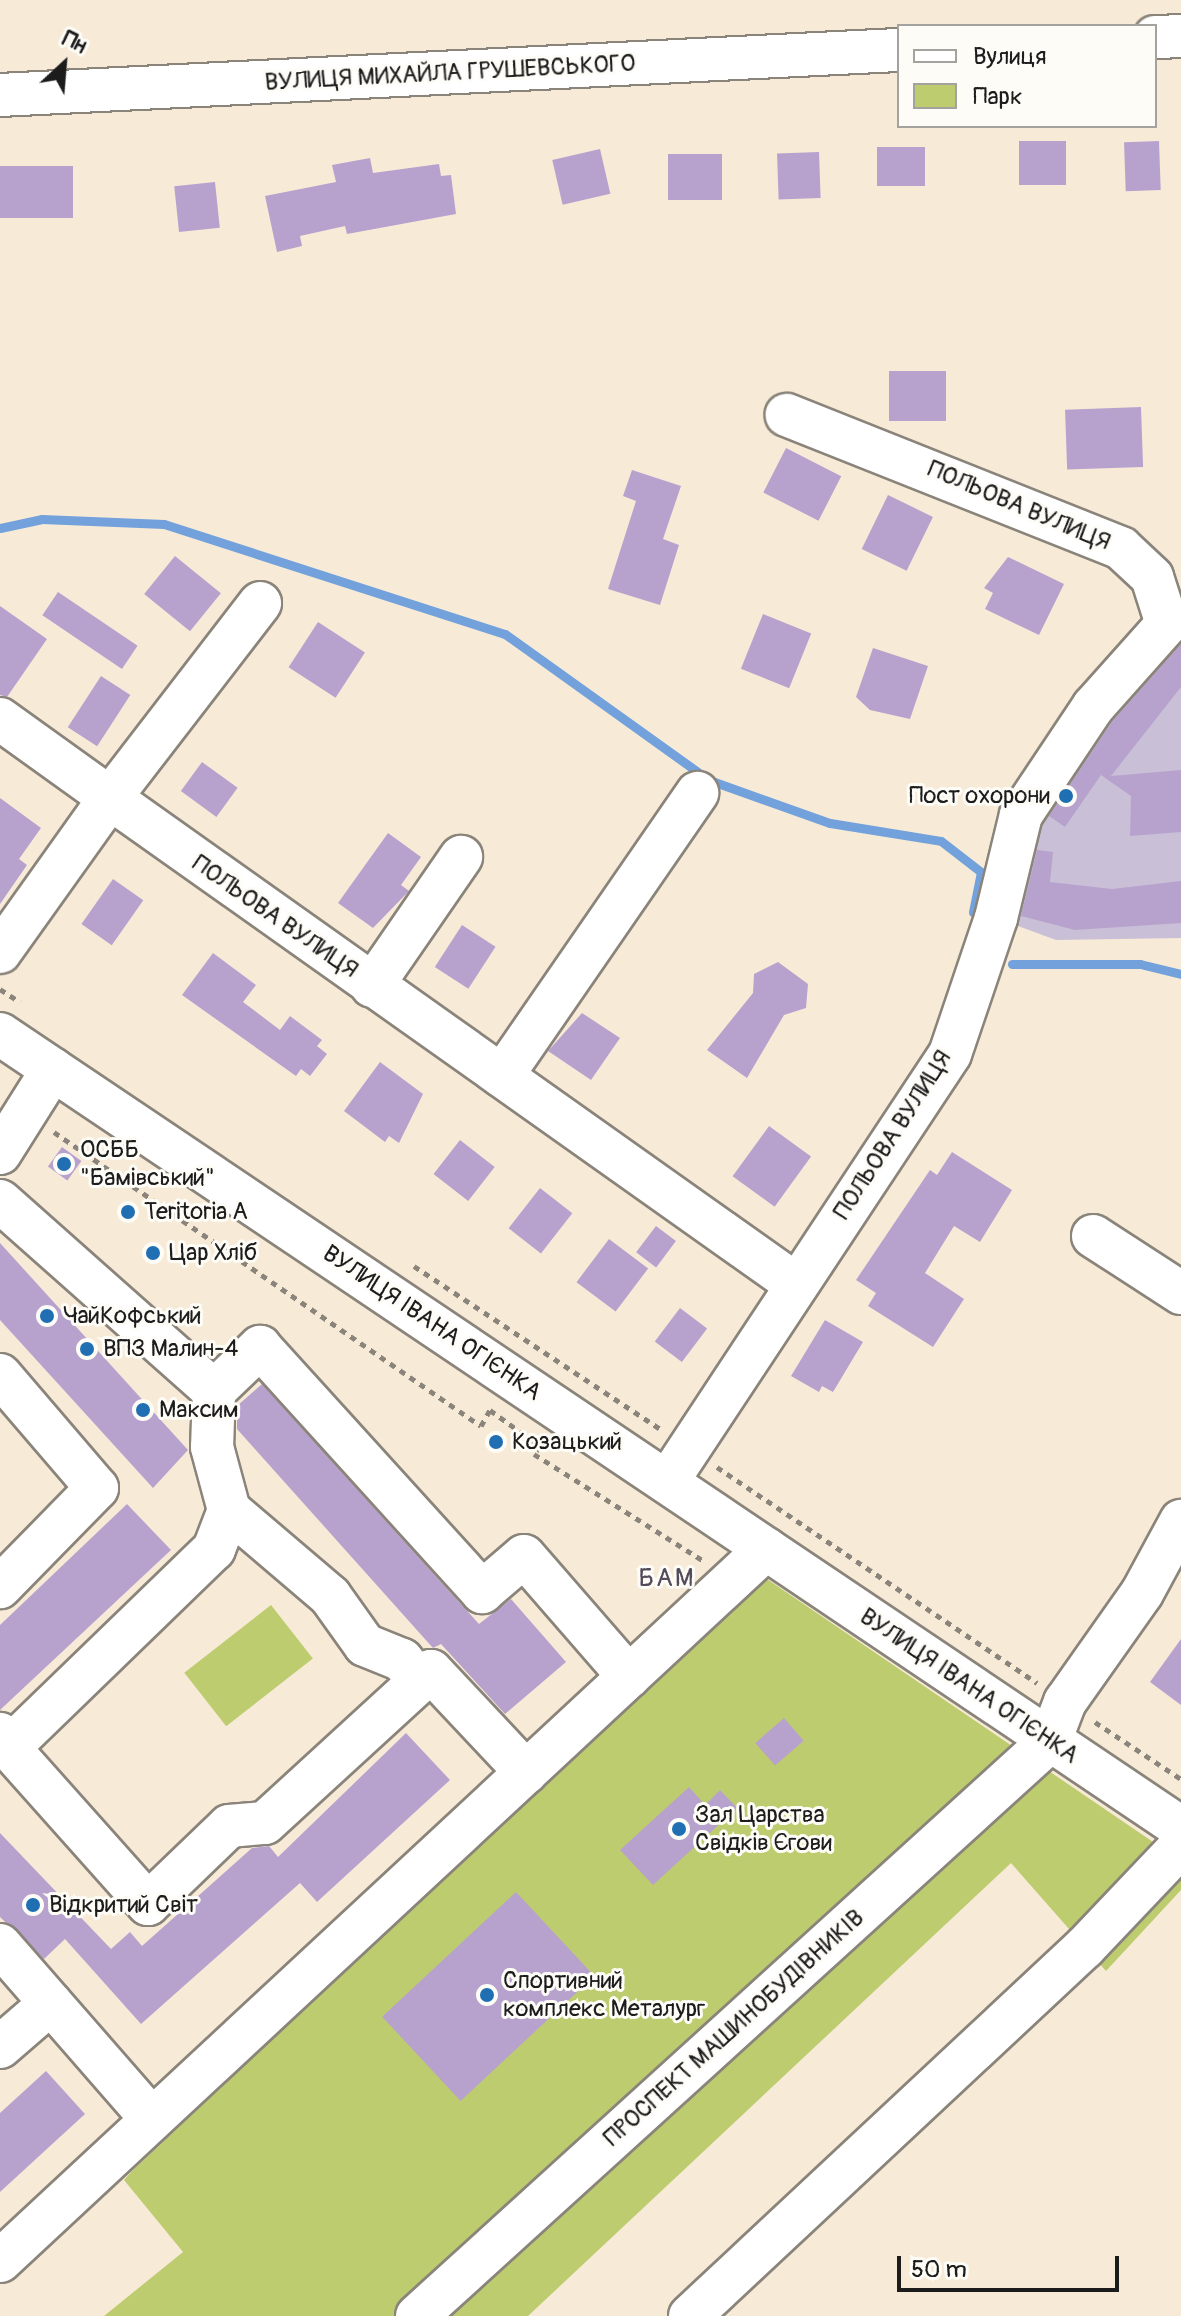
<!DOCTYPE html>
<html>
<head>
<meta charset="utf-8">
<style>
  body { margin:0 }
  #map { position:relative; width:1181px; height:2316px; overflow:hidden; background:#f7ebd8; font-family:Pangolin,sans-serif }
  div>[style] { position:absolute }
  .industrial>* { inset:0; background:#c9bfd7 }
  .green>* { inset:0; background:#bdcc6e; transform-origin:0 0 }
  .stream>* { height:9px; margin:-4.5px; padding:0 4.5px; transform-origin:4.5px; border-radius:4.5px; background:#73a1db }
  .building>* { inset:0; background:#b7a2ce; transform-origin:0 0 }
  .path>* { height:5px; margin-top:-2.5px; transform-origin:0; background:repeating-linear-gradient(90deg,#8a847a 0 6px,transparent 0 12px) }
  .roads { filter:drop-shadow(2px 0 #8a847a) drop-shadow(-2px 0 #8a847a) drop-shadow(0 2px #8a847a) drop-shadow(0 -2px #8a847a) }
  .minor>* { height:42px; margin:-21px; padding:0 21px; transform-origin:21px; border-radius:21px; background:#fff }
  .dots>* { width:22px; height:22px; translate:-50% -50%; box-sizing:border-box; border:4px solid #fdfcf7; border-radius:50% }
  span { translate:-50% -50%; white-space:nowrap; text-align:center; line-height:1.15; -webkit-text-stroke:6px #fdfcf7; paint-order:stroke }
  .street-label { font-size:24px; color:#1c1c1c }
  .poi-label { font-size:24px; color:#1c1c1c }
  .right { translate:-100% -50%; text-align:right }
  .left { translate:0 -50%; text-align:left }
  .neighbourhood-label { font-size:26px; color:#524b5a; letter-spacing:2px }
  .legend { position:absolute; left:897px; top:24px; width:260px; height:104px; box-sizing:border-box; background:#fdfcf7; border:2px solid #a3a29f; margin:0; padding:10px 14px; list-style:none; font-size:24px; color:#1c1c1c }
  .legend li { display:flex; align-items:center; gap:16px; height:40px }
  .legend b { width:40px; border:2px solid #a3a29f }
  .north { position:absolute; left:24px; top:24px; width:80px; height:80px; -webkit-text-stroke:6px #fdfcf7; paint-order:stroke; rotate:26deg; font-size:22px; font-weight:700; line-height:32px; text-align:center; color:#1c1c1c }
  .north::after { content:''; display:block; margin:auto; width:28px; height:36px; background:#1c1c1c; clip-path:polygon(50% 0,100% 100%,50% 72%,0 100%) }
  .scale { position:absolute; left:897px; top:2256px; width:222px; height:36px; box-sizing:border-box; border:4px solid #1c1c1c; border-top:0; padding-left:10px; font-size:24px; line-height:28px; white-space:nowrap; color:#1c1c1c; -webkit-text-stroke:6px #fdfcf7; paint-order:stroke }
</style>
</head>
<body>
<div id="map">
  <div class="industrial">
    <i style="clip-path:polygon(1181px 616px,1181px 938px,1056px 940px,996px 918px,1021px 845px)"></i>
  </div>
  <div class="green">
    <i style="clip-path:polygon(764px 1577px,1181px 1861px,1181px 1890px,1106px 1971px,1011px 1863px,528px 2316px,104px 2316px,183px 2252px,124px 2180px,132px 2171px)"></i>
    <i style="left:271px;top:1605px;width:68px;height:110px;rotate:52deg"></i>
  </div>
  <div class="stream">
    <i style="left:0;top:528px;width:43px;rotate:-12.1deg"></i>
    <i style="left:42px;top:519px;width:122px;rotate:2.3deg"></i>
    <i style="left:164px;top:524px;width:358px;rotate:17.9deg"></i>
    <i style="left:505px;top:634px;width:251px;rotate:35.6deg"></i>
    <i style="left:709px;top:780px;width:128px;rotate:19.6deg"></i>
    <i style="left:830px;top:823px;width:112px;rotate:9.2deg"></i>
    <i style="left:941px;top:841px;width:51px;rotate:37.8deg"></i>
    <i style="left:981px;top:872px;width:41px;rotate:101.3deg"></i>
    <i style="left:1012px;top:964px;width:128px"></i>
    <i style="left:1140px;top:964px;width:42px;rotate:13.7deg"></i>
  </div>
  <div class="building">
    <i style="left:1019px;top:141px;width:47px;height:44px"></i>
    <i style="left:1159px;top:141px;width:49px;height:35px;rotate:88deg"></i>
    <i style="left:877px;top:147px;width:48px;height:39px"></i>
    <i style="left:600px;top:149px;width:46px;height:49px;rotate:77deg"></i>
    <i style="left:819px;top:152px;width:46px;height:42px;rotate:88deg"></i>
    <i style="left:722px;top:154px;width:46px;height:54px;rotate:90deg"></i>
    <i style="clip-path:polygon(370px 158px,373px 173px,439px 164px,441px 176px,451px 175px,456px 214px,347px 234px,345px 226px,300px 236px,302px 246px,277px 252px,265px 196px,336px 182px,332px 165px)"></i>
    <i style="left:73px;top:166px;width:52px;height:73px;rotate:90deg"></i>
    <i style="left:215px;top:182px;width:46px;height:41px;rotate:84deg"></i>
    <i style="left:889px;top:371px;width:57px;height:50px"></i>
    <i style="left:1141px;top:407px;width:60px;height:76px;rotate:88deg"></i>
    <i style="left:786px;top:448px;width:62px;height:50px;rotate:27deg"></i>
    <i style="clip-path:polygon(632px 470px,681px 486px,663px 539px,679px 545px,660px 605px,608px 589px,636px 501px,623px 496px)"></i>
    <i style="left:888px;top:495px;width:50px;height:60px;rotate:26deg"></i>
    <i style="left:175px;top:556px;width:59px;height:49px;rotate:39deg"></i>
    <i style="clip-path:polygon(1008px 557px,1064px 584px,1039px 635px,985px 609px,993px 593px,984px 588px)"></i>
    <i style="left:58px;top:592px;width:96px;height:28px;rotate:34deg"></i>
    <i style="clip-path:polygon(0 606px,47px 639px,7px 697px,0 695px)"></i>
    <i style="left:763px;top:614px;width:52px;height:59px;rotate:22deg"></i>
    <i style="left:318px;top:622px;width:56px;height:54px;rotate:33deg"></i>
    <i style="clip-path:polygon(1181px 644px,1181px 687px,1111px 776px,1181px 770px,1181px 832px,1130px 836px,1131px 796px,1101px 775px,1065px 827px,1049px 816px,1112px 722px)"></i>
    <i style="clip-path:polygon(873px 648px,928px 666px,910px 719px,870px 710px,856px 697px)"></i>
    <i style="left:101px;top:676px;width:35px;height:61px;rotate:33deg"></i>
    <i style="left:202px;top:762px;width:44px;height:36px;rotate:36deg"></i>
    <i style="clip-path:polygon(0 798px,41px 828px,19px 859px,27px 865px,0 904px)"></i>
    <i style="clip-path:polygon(388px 833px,421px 857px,401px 885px,409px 891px,373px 928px,338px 903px)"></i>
    <i style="clip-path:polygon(1037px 850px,1053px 852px,1050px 882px,1112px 889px,1181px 881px,1181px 923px,1075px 930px,1021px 916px)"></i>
    <i style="left:113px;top:879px;width:37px;height:55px;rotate:35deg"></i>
    <i style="left:462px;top:925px;width:40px;height:50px;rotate:33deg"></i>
    <i style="clip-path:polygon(213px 953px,256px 985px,243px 1002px,280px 1030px,290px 1016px,322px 1040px,317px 1046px,327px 1054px,310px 1076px,301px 1069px,296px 1076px,182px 995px)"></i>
    <i style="clip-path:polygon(778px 962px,808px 984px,806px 1008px,784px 1015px,747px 1078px,707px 1050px,753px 993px,754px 974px)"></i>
    <i style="clip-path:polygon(582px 1013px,620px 1038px,591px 1080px,548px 1051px)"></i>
    <i style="clip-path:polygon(380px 1062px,423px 1094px,399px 1143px,389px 1136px,385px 1142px,344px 1111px)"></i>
    <i style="left:769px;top:1126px;width:52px;height:62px;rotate:36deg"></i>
    <i style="left:460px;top:1140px;width:44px;height:43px;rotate:38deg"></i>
    <i style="left:62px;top:1147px;width:24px;height:24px;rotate:36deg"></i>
    <i style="clip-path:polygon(952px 1152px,1012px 1190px,980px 1242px,954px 1226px,925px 1273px,964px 1299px,933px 1347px,868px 1306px,876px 1293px,856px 1280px,930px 1170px,937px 1175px)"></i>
    <i style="left:540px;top:1188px;width:41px;height:51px;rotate:38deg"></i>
    <i style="left:656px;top:1226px;width:25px;height:33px;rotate:37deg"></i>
    <i style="left:609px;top:1239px;width:49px;height:54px;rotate:37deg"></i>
    <i style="clip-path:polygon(0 1243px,188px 1450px,153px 1488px,0 1320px)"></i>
    <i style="left:680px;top:1308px;width:34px;height:42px;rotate:37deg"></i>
    <i style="clip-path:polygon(825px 1320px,863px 1342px,833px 1392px,822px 1386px,819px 1392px,791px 1376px)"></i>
    <i style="clip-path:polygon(262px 1384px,479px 1624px,511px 1599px,566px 1662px,505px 1714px,441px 1644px,433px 1648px,237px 1429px,237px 1406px)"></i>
    <i style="clip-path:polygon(127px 1504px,171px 1550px,0 1710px,0 1625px)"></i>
    <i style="clip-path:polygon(1181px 1639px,1181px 1705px,1150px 1682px)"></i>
    <i style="left:784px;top:1718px;width:30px;height:38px;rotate:49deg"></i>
    <i style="clip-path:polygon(406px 1733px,450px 1780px,317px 1902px,300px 1883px,141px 2024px,65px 1939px,44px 1959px,0 1917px,0 1833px,111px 1949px,130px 1932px,142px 1946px,252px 1848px,269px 1846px,278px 1857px)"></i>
    <i style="clip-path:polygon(689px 1787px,705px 1805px,720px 1790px,737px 1808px,653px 1885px,620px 1850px)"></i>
    <i style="left:516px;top:1892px;width:115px;height:183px;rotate:47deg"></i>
    <i style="clip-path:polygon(46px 2071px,85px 2114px,0 2192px,0 2113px)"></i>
  </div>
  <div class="path">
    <i style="left:0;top:989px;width:24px;rotate:33deg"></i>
    <i style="left:54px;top:1132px;width:518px;rotate:34.55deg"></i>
    <i style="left:481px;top:1426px;width:18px;rotate:-61deg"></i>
    <i style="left:490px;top:1410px;width:62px;rotate:35.8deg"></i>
    <i style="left:540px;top:1446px;width:10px;rotate:127deg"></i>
    <i style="left:534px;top:1454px;width:199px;rotate:32.2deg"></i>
    <i style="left:414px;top:1266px;width:297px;rotate:33.5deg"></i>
    <i style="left:717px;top:1467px;width:386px;rotate:34deg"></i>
    <i style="left:1095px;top:1722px;width:103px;rotate:33.5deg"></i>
  </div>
  <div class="roads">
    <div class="minor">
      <i style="left:1155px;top:37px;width:26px;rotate:-2deg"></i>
      <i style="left:0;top:95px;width:900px;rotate:-2.87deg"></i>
      <i style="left:0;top:719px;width:135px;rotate:35.7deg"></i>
      <i style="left:110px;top:798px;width:246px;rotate:-52.4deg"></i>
      <i style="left:0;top:952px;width:189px;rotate:-54.5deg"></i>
      <i style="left:110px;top:798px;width:838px;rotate:35.34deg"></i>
      <i style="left:372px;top:986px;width:157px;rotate:-55.4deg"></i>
      <i style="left:0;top:1034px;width:1423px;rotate:33.91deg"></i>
      <i style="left:502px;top:1076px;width:344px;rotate:-55.4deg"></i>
      <i style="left:0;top:1153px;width:99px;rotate:-57.8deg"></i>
      <i style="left:0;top:1201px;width:286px;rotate:41.6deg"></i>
      <i style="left:214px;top:1391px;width:56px;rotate:92deg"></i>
      <i style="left:212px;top:1447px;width:65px;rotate:74.9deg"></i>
      <i style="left:229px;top:1510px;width:42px;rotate:111deg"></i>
      <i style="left:214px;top:1549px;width:286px;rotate:135.9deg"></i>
      <i style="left:9px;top:1748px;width:17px;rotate:-123deg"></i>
      <i style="left:1093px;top:1236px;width:105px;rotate:32.9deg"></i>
      <i style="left:0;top:1375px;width:149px;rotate:49.4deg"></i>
      <i style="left:97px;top:1488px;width:139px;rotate:134.4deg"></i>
      <i style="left:214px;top:1391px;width:64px;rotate:-43.7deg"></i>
      <i style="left:260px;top:1347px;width:331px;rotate:47.8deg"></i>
      <i style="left:482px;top:1592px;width:55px;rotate:-40.6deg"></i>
      <i style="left:524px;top:1556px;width:160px;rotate:49deg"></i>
      <i style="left:667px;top:1482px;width:513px;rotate:-56.53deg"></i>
      <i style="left:950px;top:1054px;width:144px;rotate:-71.3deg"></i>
      <i style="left:996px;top:918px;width:106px;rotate:-76.4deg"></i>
      <i style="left:1021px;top:815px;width:130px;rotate:-56.3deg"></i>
      <i style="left:1093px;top:707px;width:111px;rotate:-48.3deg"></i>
      <i style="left:1167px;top:624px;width:49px;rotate:-107.7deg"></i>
      <i style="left:1152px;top:577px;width:42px;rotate:-136.9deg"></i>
      <i style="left:1121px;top:548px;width:360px;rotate:-158.3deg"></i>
      <i style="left:229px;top:1510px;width:133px;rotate:40.4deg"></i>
      <i style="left:330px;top:1596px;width:60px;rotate:54.5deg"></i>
      <i style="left:365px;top:1645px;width:40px;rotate:22deg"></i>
      <i style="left:402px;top:1660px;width:27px;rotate:51deg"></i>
      <i style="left:9px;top:1748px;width:209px;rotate:48.3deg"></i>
      <i style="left:148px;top:1904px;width:112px;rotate:-43.9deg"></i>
      <i style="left:229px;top:1826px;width:36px;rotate:-5deg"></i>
      <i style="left:265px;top:1823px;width:225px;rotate:-42.5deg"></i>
      <i style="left:431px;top:1671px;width:139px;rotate:46.8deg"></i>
      <i style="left:0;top:1945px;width:231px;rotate:48.9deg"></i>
      <i style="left:0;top:2047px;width:67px;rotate:-40.8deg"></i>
      <i style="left:0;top:2261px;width:1046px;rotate:-42.91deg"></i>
      <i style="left:417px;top:2316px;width:855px;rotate:-42.25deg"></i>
      <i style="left:1050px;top:1741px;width:42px;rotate:-69deg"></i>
      <i style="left:1065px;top:1702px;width:133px;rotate:-54.8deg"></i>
      <i style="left:1142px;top:1593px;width:82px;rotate:-61.6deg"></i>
      <i style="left:690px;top:2316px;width:541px;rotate:-43.05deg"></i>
      <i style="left:1085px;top:1947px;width:139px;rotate:-46.5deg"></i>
    </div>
  </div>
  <div class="dots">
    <i style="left:1066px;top:796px;background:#1f6fb2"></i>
    <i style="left:64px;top:1164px;background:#1f6fb2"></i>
    <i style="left:128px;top:1212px;background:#1f6fb2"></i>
    <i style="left:153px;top:1253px;background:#1f6fb2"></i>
    <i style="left:47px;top:1316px;background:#1f6fb2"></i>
    <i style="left:87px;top:1349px;background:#1f6fb2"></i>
    <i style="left:143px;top:1410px;background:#1f6fb2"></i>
    <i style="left:496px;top:1442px;background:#1f6fb2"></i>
    <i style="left:679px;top:1829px;background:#1f6fb2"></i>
    <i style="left:33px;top:1905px;background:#1f6fb2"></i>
    <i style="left:487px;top:1995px;background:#1f6fb2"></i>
  </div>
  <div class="street-label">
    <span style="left:450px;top:73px;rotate:-3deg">ВУЛИЦЯ МИХАЙЛА ГРУШЕВСЬКОГО</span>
    <span style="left:1019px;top:506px;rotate:23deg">ПОЛЬОВА ВУЛИЦЯ</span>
    <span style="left:275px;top:917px;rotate:35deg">ПОЛЬОВА ВУЛИЦЯ</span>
    <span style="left:893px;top:1135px;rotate:-57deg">ПОЛЬОВА ВУЛИЦЯ</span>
    <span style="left:432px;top:1323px;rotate:34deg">ВУЛИЦЯ ІВАНА ОГІЄНКА</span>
    <span style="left:969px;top:1686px;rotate:34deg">ВУЛИЦЯ ІВАНА ОГІЄНКА</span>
    <span style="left:734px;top:2028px;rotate:-42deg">ПРОСПЕКТ МАШИНОБУДІВНИКІВ</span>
  </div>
  <div class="poi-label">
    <span class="right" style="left:1050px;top:796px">Пост охорони</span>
    <span class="left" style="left:80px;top:1164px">ОСББ<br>"Бамівський"</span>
    <span class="left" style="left:144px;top:1212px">Teritoria A</span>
    <span class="left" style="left:169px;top:1253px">Цар Хліб</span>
    <span class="left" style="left:63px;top:1316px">ЧайКофський</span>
    <span class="left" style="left:103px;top:1349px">ВПЗ Малин-4</span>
    <span class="left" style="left:159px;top:1410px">Максим</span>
    <span class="left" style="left:512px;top:1442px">Козацький</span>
    <span class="left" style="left:695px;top:1829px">Зал Царства<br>Свідків Єгови</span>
    <span class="left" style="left:49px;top:1905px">Відкритий Світ</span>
    <span class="left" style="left:503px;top:1995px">Спортивний<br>комплекс Металург</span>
  </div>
  <div class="neighbourhood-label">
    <span style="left:667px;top:1579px">БАМ</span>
  </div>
  <ul class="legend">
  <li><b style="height:10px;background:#fff"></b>Вулиця</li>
  <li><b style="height:22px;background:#bdcc6e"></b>Парк</li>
  </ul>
  <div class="north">Пн</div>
  <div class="scale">50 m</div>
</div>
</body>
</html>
